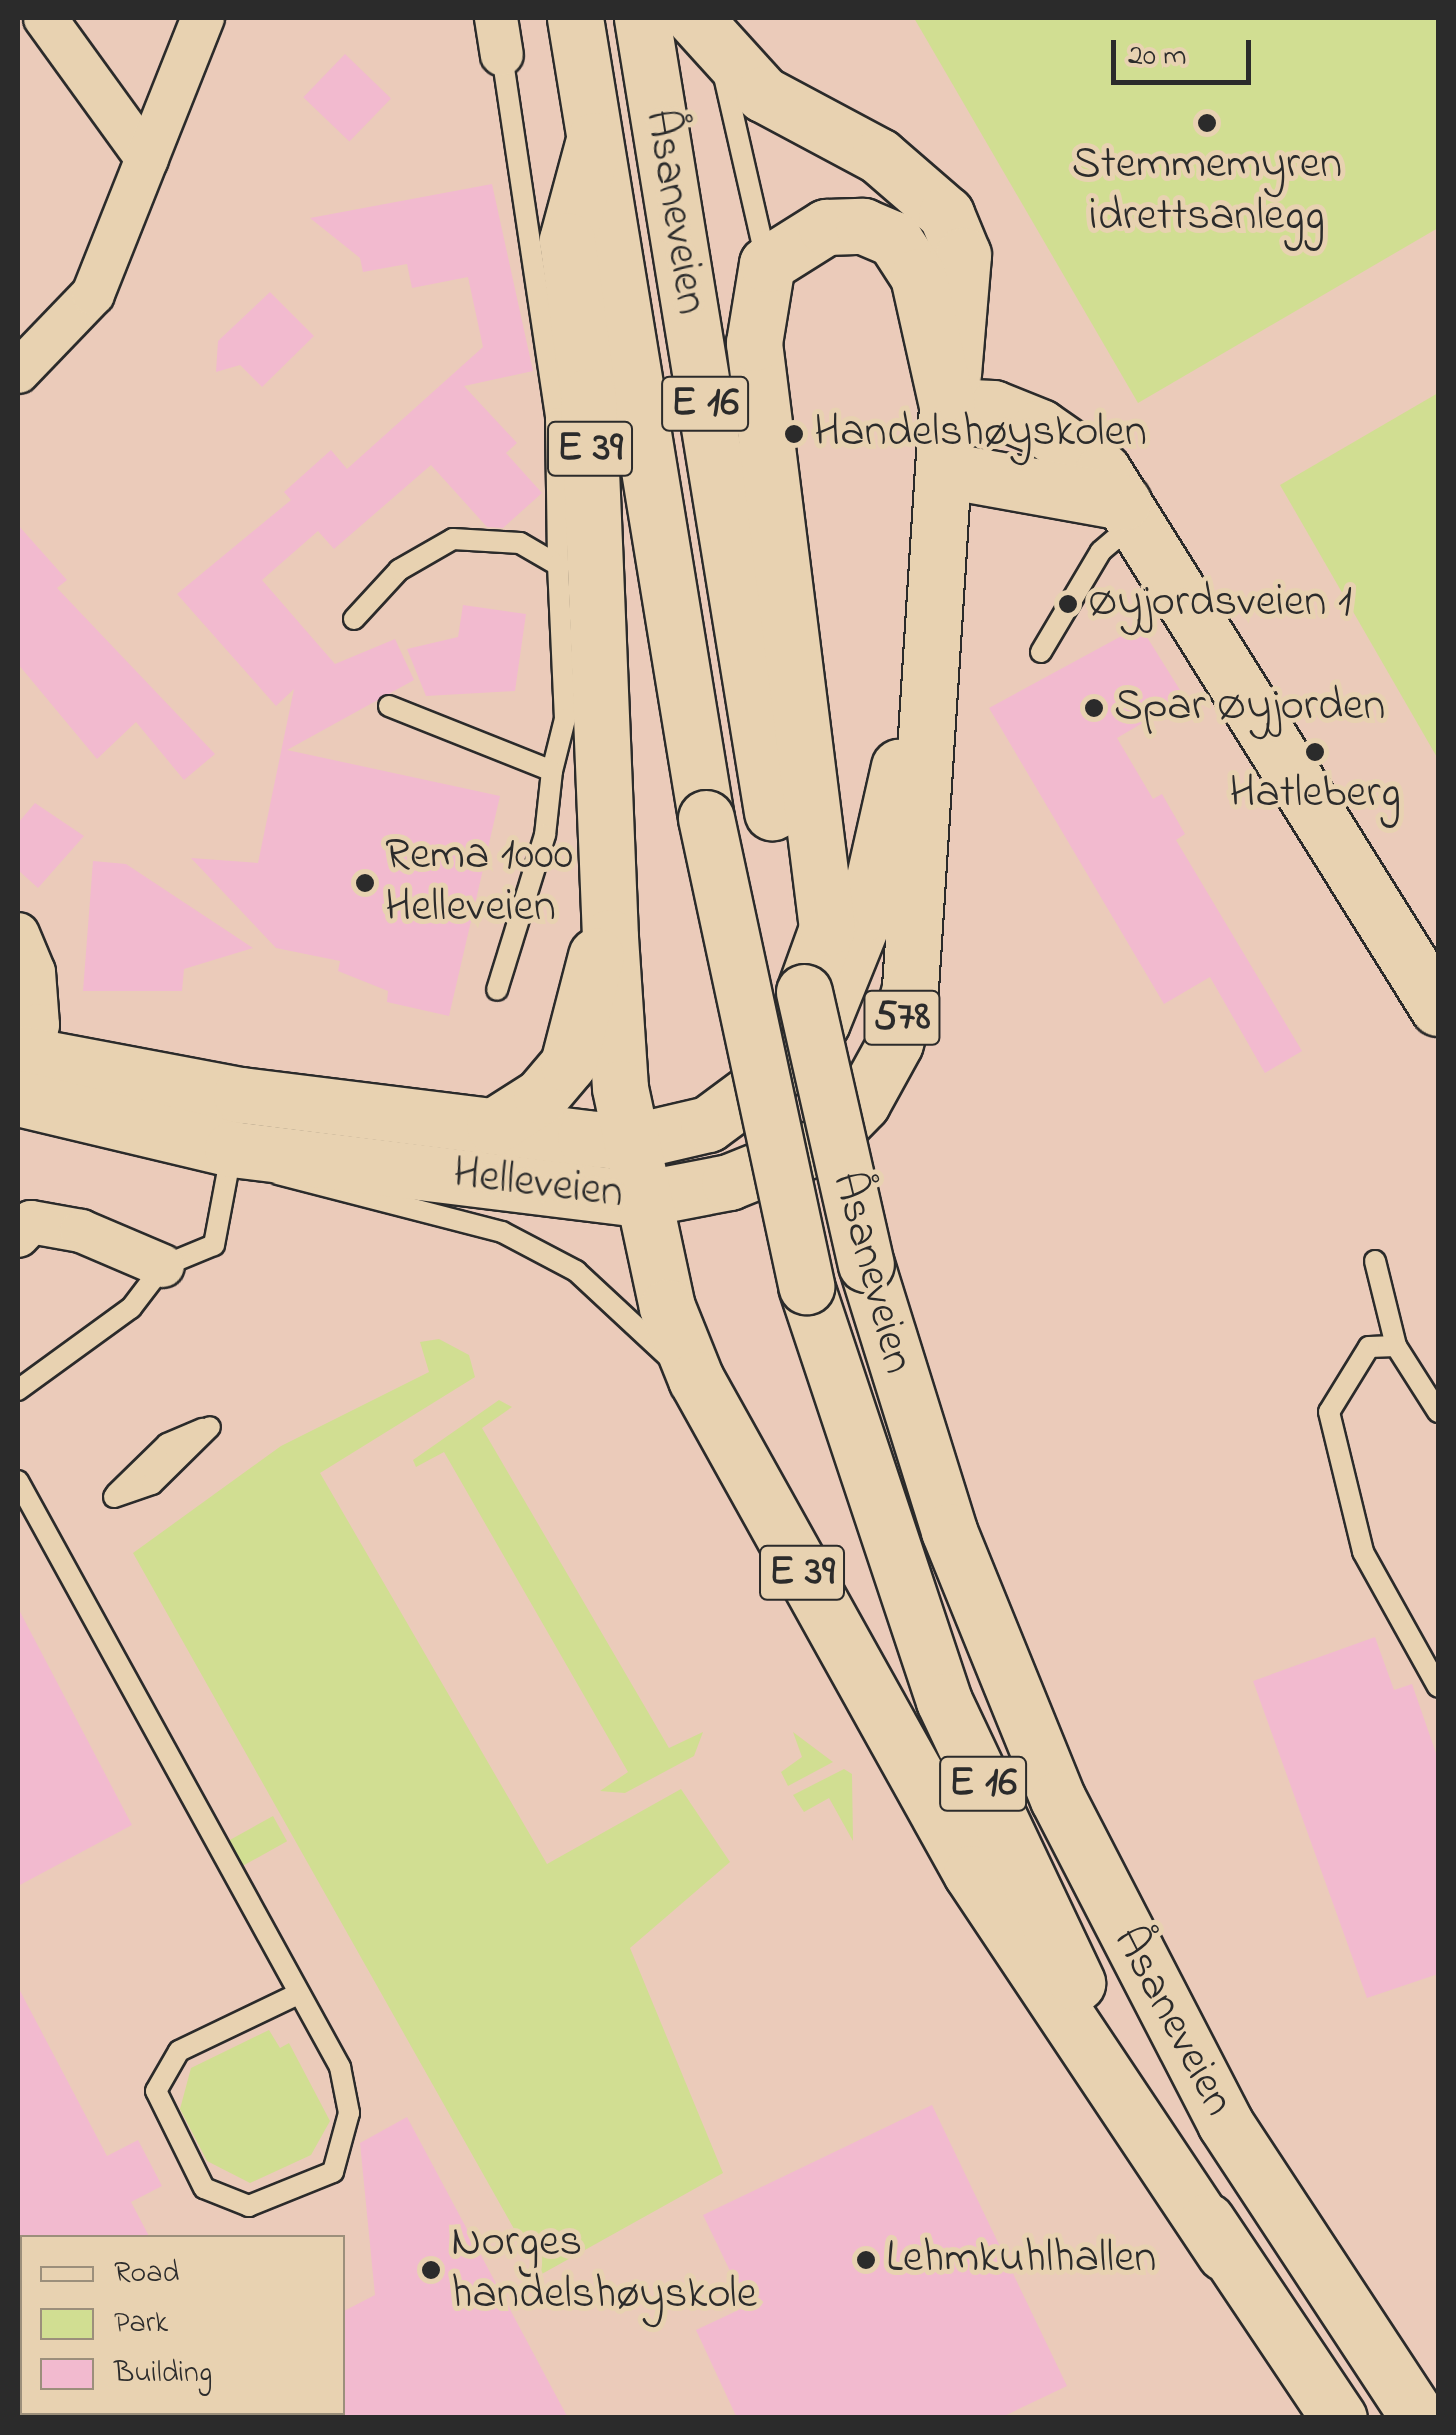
<!DOCTYPE html>
<html>
<head>
<meta charset="utf-8">
<style>
  body { margin:0 }
  #map { position:relative; width:1456px; height:2435px; overflow:hidden; background:#ebcbba; font-family:"Indie Flower",sans-serif }
  div>[style] { position:absolute }
  .green>* { inset:0; background:#d1de92; transform-origin:0 0 }
  .building>* { inset:0; background:#f2bacf; transform-origin:0 0 }
  .roads { filter:drop-shadow(2px 0 #2b2b2b) drop-shadow(-2px 0 #2b2b2b) drop-shadow(0 2px #2b2b2b) drop-shadow(0 -2px #2b2b2b) }
  .lane>* { height:20px; margin:-10px; padding:0 10px; transform-origin:10px; border-radius:10px; background:#e8d2b1 }
  .street>* { height:42px; margin:-21px; padding:0 21px; transform-origin:21px; border-radius:21px; background:#e8d2b1 }
  .secondary>* { height:55px; margin:-27.5px; padding:0 27.5px; transform-origin:27.5px; border-radius:27.5px; background:#e8d2b1 }
  .primary>* { height:55px; margin:-27.5px; padding:0 27.5px; transform-origin:27.5px; border-radius:27.5px; background:#e8d2b1 }
  .highway>* { height:55px; margin:-27.5px; padding:0 27.5px; transform-origin:27.5px; border-radius:27.5px; background:#e8d2b1 }
  .bridges { filter:drop-shadow(2px 0 #2b2b2b) drop-shadow(-2px 0 #2b2b2b) drop-shadow(0 2px #2b2b2b) drop-shadow(0 -2px #2b2b2b) }
  .highway-bridge>* { height:55px; margin:-27.5px; padding:0 27.5px; transform-origin:27.5px; border-radius:27.5px; background:#e8d2b1 }
  .dots>* { width:28px; height:28px; translate:-50% -50%; box-sizing:border-box; border:5px solid #e8d2b1; border-radius:50% }
  span { translate:-50% -50%; white-space:nowrap; text-align:center; line-height:1.15; -webkit-text-stroke:10px #e8d2b1; paint-order:stroke }
  .shield-label span { padding:2px 8px; background:#e8d2b1; border:2px solid; border-radius:8px; -webkit-text-stroke-width:0 }
  .shield-label { font-size:42px; color:#2b2b2b; font-weight:700 }
  .poi-label { font-size:45px; color:#2b2b2b }
  .left { translate:0 -50%; text-align:left }
  .street-label { font-size:45px; color:#2b2b2b }
  .frame { position:absolute; inset:0; border:20px solid #2b2b2b; pointer-events:none }
  .legend { position:absolute; left:20px; top:2235px; width:325px; height:180px; box-sizing:border-box; background:#e8d2b1; border:2px solid #9c8f7b; margin:0; padding:12px 18px; list-style:none; font-size:30px; color:#2b2b2b }
  .legend li { display:flex; align-items:center; gap:20px; height:50px }
  .legend b { width:50px; border:2px solid #9c8f7b }
  .scale { position:absolute; left:1111px; top:40px; width:140px; height:45px; box-sizing:border-box; border:5px solid #2b2b2b; border-top:0; padding-left:12px; font-size:30px; line-height:35px; white-space:nowrap; color:#2b2b2b; -webkit-text-stroke:8px #e8d2b1; paint-order:stroke }
</style>
</head>
<body>
<div id="map">
  <div class="green">
    <i style="clip-path:polygon(914px 18px,1438px 18px,1438px 228px,1138px 403px)"></i>
    <i style="clip-path:polygon(1438px 393px,1438px 759px,1280px 485px)"></i>
    <i style="clip-path:polygon(439px 1339px,469px 1355px,475px 1377px,320px 1473px,547px 1864px,681px 1789px,730px 1862px,630px 1948px,723px 2173px,540px 2275px,133px 1553px,281px 1446px,429px 1372px,420px 1342px)"></i>
    <i style="clip-path:polygon(499px 1400px,512px 1407px,482px 1428px,669px 1748px,703px 1732px,694px 1756px,625px 1793px,600px 1791px,628px 1772px,444px 1452px,416px 1467px,413px 1460px)"></i>
    <i style="clip-path:polygon(793px 1732px,833px 1762px,788px 1786px,781px 1772px,802px 1757px)"></i>
    <i style="clip-path:polygon(844px 1769px,852px 1774px,853px 1841px,829px 1798px,804px 1812px,793px 1795px)"></i>
    <i style="left:273px;top:1816px;width:29px;height:53px;rotate:61deg"></i>
    <i style="clip-path:polygon(269px 2030px,280px 2048px,289px 2043px,330px 2121px,311px 2155px,250px 2183px,207px 2161px,180px 2109px,191px 2068px)"></i>
  </div>
  <div class="building">
    <i style="left:345px;top:54px;width:64px;height:60px;rotate:44deg"></i>
    <i style="clip-path:polygon(492px 184px,533px 371px,464px 386px,517px 443px,506px 453px,542px 493px,503px 528px,487px 527px,431px 465px,334px 549px,318px 531px,262px 580px,335px 664px,395px 639px,414px 680px,287px 750px,500px 796px,449px 1016px,387px 1002px,388px 991px,338px 971px,340px 961px,276px 948px,191px 858px,258px 863px,294px 689px,276px 706px,177px 594px,291px 500px,284px 492px,331px 450px,347px 469px,483px 347px,468px 277px,412px 288px,407px 264px,363px 272px,360px 258px,310px 218px)"></i>
    <i style="clip-path:polygon(270px 292px,314px 336px,262px 387px,240px 365px,216px 372px,218px 341px)"></i>
    <i style="clip-path:polygon(18px 525px,67px 580px,57px 588px,215px 754px,184px 780px,136px 722px,97px 759px,18px 664px)"></i>
    <i style="clip-path:polygon(463px 605px,526px 614px,515px 691px,426px 696px,407px 649px,458px 637px)"></i>
    <i style="clip-path:polygon(1140px 626px,1185px 698px,1117px 738px,1153px 799px,1162px 794px,1185px 834px,1176px 840px,1302px 1051px,1265px 1073px,1210px 977px,1164px 1004px,989px 708px)"></i>
    <i style="clip-path:polygon(35px 803px,84px 836px,38px 888px,18px 870px,18px 823px)"></i>
    <i style="clip-path:polygon(93px 861px,126px 864px,253px 948px,184px 969px,182px 991px,83px 991px)"></i>
    <i style="clip-path:polygon(18px 1608px,132px 1825px,18px 1886px)"></i>
    <i style="clip-path:polygon(1375px 1637px,1394px 1690px,1412px 1684px,1438px 1759px,1438px 1974px,1367px 1998px,1253px 1681px)"></i>
    <i style="clip-path:polygon(18px 1987px,107px 2156px,138px 2140px,148px 2159px,162px 2186px,131px 2202px,150px 2238px,18px 2238px)"></i>
    <i style="clip-path:polygon(932px 2105px,1067px 2386px,1000px 2418px,737px 2418px,696px 2330px,747px 2306px,703px 2215px)"></i>
    <i style="clip-path:polygon(407px 2117px,568px 2418px,342px 2418px,342px 2312px,375px 2295px,360px 2143px)"></i>
  </div>
  <div class="roads">
    <div class="lane">
      <i style="left:502px;top:55px;width:367px;rotate:81.5deg"></i>
      <i style="left:556px;top:418px;width:147px;rotate:89.2deg"></i>
      <i style="left:724px;top:76px;width:192px;rotate:77.1deg"></i>
      <i style="left:354px;top:619px;width:67px;rotate:-47.4deg"></i>
      <i style="left:399px;top:570px;width:62px;rotate:-29.9deg"></i>
      <i style="left:453px;top:539px;width:67px;rotate:3.4deg"></i>
      <i style="left:520px;top:543px;width:44px;rotate:30.1deg"></i>
      <i style="left:558px;top:565px;width:154px;rotate:87.4deg"></i>
      <i style="left:565px;top:719px;width:54px;rotate:104deg"></i>
      <i style="left:1041px;top:652px;width:117px;rotate:-59.3deg"></i>
      <i style="left:1101px;top:551px;width:45px;rotate:-40.5deg"></i>
      <i style="left:389px;top:706px;width:175px;rotate:21.7deg"></i>
      <i style="left:552px;top:771px;width:64px;rotate:96.2deg"></i>
      <i style="left:545px;top:835px;width:162px;rotate:107.2deg"></i>
      <i style="left:278px;top:1174px;width:231px;rotate:14.5deg"></i>
      <i style="left:502px;top:1232px;width:84px;rotate:27.8deg"></i>
      <i style="left:576px;top:1271px;width:135px;rotate:42.9deg"></i>
      <i style="left:1375px;top:1261px;width:88px;rotate:76.1deg"></i>
      <i style="left:18px;top:1390px;width:140px;rotate:-36deg"></i>
      <i style="left:131px;top:1308px;width:53px;rotate:-52.7deg"></i>
      <i style="left:163px;top:1266px;width:55px;rotate:-22.4deg"></i>
      <i style="left:214px;top:1245px;width:98px;rotate:-79.4deg"></i>
      <i style="left:1438px;top:1412px;width:78px;rotate:-122.5deg"></i>
      <i style="left:1396px;top:1346px;width:27px;rotate:178deg"></i>
      <i style="left:1369px;top:1347px;width:76px;rotate:121.6deg"></i>
      <i style="left:1329px;top:1412px;width:144px;rotate:76.3deg"></i>
      <i style="left:1363px;top:1552px;width:154px;rotate:60.9deg"></i>
      <i style="left:18px;top:1481px;width:669px;rotate:61.21deg"></i>
      <i style="left:340px;top:2067px;width:47px;rotate:78.9deg"></i>
      <i style="left:349px;top:2113px;width:61px;rotate:105.2deg"></i>
      <i style="left:333px;top:2172px;width:91px;rotate:158deg"></i>
      <i style="left:249px;top:2206px;width:48px;rotate:-158.2deg"></i>
      <i style="left:204px;top:2188px;width:108px;rotate:-116.3deg"></i>
      <i style="left:156px;top:2091px;width:46px;rotate:-60.1deg"></i>
      <i style="left:179px;top:2051px;width:127px;rotate:-25.6deg"></i>
      <i style="left:116px;top:1494px;width:71px;rotate:-44.4deg"></i>
      <i style="left:167px;top:1444px;width:39px;rotate:-23deg"></i>
      <i style="left:114px;top:1497px;width:40px;rotate:-18.9deg"></i>
      <i style="left:152px;top:1484px;width:81px;rotate:-44.5deg"></i>
    </div>
    <div class="street">
      <i style="left:45px;top:18px;width:174px;rotate:54.1deg"></i>
      <i style="left:496px;top:18px;width:37px;rotate:81deg"></i>
      <i style="left:18px;top:372px;width:108px;rotate:-46.1deg"></i>
      <i style="left:93px;top:294px;width:297px;rotate:-68.3deg"></i>
      <i style="left:18px;top:934px;width:41px;rotate:67.2deg"></i>
      <i style="left:34px;top:972px;width:53px;rotate:85.7deg"></i>
      <i style="left:38px;top:1025px;width:61px;rotate:103.3deg"></i>
      <i style="left:18px;top:1236px;width:19px;rotate:-47deg"></i>
      <i style="left:31px;top:1222px;width:51px;rotate:10.2deg"></i>
      <i style="left:81px;top:1231px;width:89px;rotate:23.1deg"></i>
    </div>
    <div class="secondary">
      <i style="left:947px;top:406px;width:46px;rotate:2.5deg"></i>
      <i style="left:993px;top:408px;width:51px;rotate:22deg"></i>
      <i style="left:1040px;top:427px;width:77px;rotate:34.9deg"></i>
      <i style="left:1103px;top:471px;width:633px;rotate:58.04deg"></i>
      <i style="left:945px;top:470px;width:181px;rotate:10.2deg"></i>
    </div>
    <div class="primary">
      <i style="left:18px;top:1053px;width:227px;rotate:10.7deg"></i>
      <i style="left:241px;top:1095px;width:347px;rotate:7.1deg"></i>
      <i style="left:585px;top:1138px;width:46px;rotate:5deg"></i>
      <i style="left:631px;top:1142px;width:79px;rotate:-13.2deg"></i>
      <i style="left:708px;top:1124px;width:109px;rotate:-36.5deg"></i>
      <i style="left:796px;top:1059px;width:45px;rotate:-54.9deg"></i>
      <i style="left:822px;top:1022px;width:118px;rotate:-68deg"></i>
      <i style="left:866px;top:913px;width:150px;rotate:-77.3deg"></i>
      <i style="left:18px;top:1098px;width:220px;rotate:13.4deg"></i>
      <i style="left:232px;top:1149px;width:412px;rotate:7deg"></i>
      <i style="left:641px;top:1199px;width:90px;rotate:-10.9deg"></i>
      <i style="left:729px;top:1182px;width:99px;rotate:-21.9deg"></i>
      <i style="left:821px;top:1145px;width:59px;rotate:-45.7deg"></i>
      <i style="left:862px;top:1103px;width:68px;rotate:-61.2deg"></i>
      <i style="left:895px;top:1043px;width:57px;rotate:-74.7deg"></i>
      <i style="left:910px;top:988px;width:583px;rotate:-86.36deg"></i>
    </div>
    <div class="highway">
      <i style="left:575px;top:18px;width:811px;rotate:80.7deg"></i>
      <i style="left:642px;top:18px;width:805px;rotate:80.7deg"></i>
      <i style="left:694px;top:18px;width:103px;rotate:47.8deg"></i>
      <i style="left:763px;top:94px;width:132px;rotate:28.1deg"></i>
      <i style="left:879px;top:156px;width:89px;rotate:40.9deg"></i>
      <i style="left:946px;top:214px;width:44px;rotate:67.5deg"></i>
      <i style="left:963px;top:255px;width:119px;rotate:94.8deg"></i>
      <i style="left:594px;top:140px;width:104px;rotate:105.1deg"></i>
      <i style="left:567px;top:240px;width:157px;rotate:82.3deg"></i>
      <i style="left:588px;top:396px;width:541px;rotate:87.67deg"></i>
      <i style="left:610px;top:937px;width:151px;rotate:86.2deg"></i>
      <i style="left:620px;top:1088px;width:224px;rotate:77.9deg"></i>
      <i style="left:667px;top:1307px;width:78px;rotate:68.1deg"></i>
      <i style="left:696px;top:1379px;width:565px;rotate:60.9deg"></i>
      <i style="left:971px;top:1873px;width:457px;rotate:56.3deg"></i>
      <i style="left:804px;top:992px;width:68px;rotate:-70.2deg"></i>
      <i style="left:827px;top:928px;width:590px;rotate:-97.11deg"></i>
      <i style="left:754px;top:343px;width:80px;rotate:-80.7deg"></i>
      <i style="left:767px;top:264px;width:70px;rotate:-32.1deg"></i>
      <i style="left:826px;top:227px;width:37px;rotate:-2deg"></i>
      <i style="left:863px;top:226px;width:34px;rotate:23deg"></i>
      <i style="left:894px;top:239px;width:44px;rotate:57deg"></i>
      <i style="left:918px;top:276px;width:133px;rotate:77.4deg"></i>
      <i style="left:494px;top:1126px;width:56px;rotate:-32.6deg"></i>
      <i style="left:541px;top:1096px;width:42px;rotate:-49.8deg"></i>
      <i style="left:568px;top:1064px;width:112px;rotate:-75.5deg"></i>
      <i style="left:866px;top:1264px;width:280px;rotate:72.7deg"></i>
      <i style="left:949px;top:1531px;width:289px;rotate:67.9deg"></i>
      <i style="left:1058px;top:1799px;width:365px;rotate:62.7deg"></i>
      <i style="left:1225px;top:2123px;width:353px;rotate:56.7deg"></i>
      <i style="left:806px;top:1286px;width:437px;rotate:71.6deg"></i>
      <i style="left:944px;top:1701px;width:312px;rotate:64.7deg"></i>
      <i style="left:1207px;top:2221px;width:237px;rotate:56.2deg"></i>
    </div>
  </div>
  <div class="bridges">
    <div class="highway-bridge">
      <i style="left:706px;top:818px;width:479px;rotate:77.9deg"></i>
      <i style="left:804px;top:992px;width:279px;rotate:77.2deg"></i>
    </div>
  </div>
  <div class="dots">
    <i style="left:1207px;top:123px;background:#2b2b2b"></i>
    <i style="left:794px;top:434px;background:#2b2b2b"></i>
    <i style="left:1068px;top:604px;background:#2b2b2b"></i>
    <i style="left:1094px;top:708px;background:#2b2b2b"></i>
    <i style="left:1315px;top:752px;background:#2b2b2b"></i>
    <i style="left:365px;top:883px;background:#2b2b2b"></i>
    <i style="left:866px;top:2260px;background:#2b2b2b"></i>
    <i style="left:431px;top:2270px;background:#2b2b2b"></i>
  </div>
  <div class="shield-label">
    <span style="left:705px;top:404px">E 16</span>
    <span style="left:590px;top:449px">E 39</span>
    <span style="left:902px;top:1018px">578</span>
    <span style="left:802px;top:1573px">E 39</span>
    <span style="left:983px;top:1784px">E 16</span>
  </div>
  <div class="poi-label">
    <span style="left:1207px;top:192px">Stemmemyren<br>idrettsanlegg</span>
    <span class="left" style="left:814px;top:434px">Handelshøyskolen</span>
    <span class="left" style="left:1088px;top:604px">Øyjordsveien 1</span>
    <span class="left" style="left:1114px;top:708px">Spar Øyjorden</span>
    <span style="left:1315px;top:795px">Hatleberg</span>
    <span class="left" style="left:385px;top:883px">Rema 1000<br>Helleveien</span>
    <span class="left" style="left:451px;top:2270px">Norges<br>handelshøyskole</span>
    <span class="left" style="left:886px;top:2260px">Lehmkuhlhallen</span>
  </div>
  <div class="street-label">
    <span style="left:674px;top:212px;rotate:81deg">Åsaneveien</span>
    <span style="left:538px;top:1185px;rotate:7deg">Helleveien</span>
    <span style="left:871px;top:1273px;rotate:75deg">Åsaneveien</span>
    <span style="left:1172px;top:2022px;rotate:62deg">Åsaneveien</span>
  </div>
  <div class="frame"></div>
  <ul class="legend">
  <li><b style="height:12px;background:#e8d2b1"></b>Road</li>
  <li><b style="height:28px;background:#d1de92"></b>Park</li>
  <li><b style="height:28px;background:#f2bacf"></b>Building</li>
  </ul>
  <div class="scale">20 m</div>
</div>
</body>
</html>
